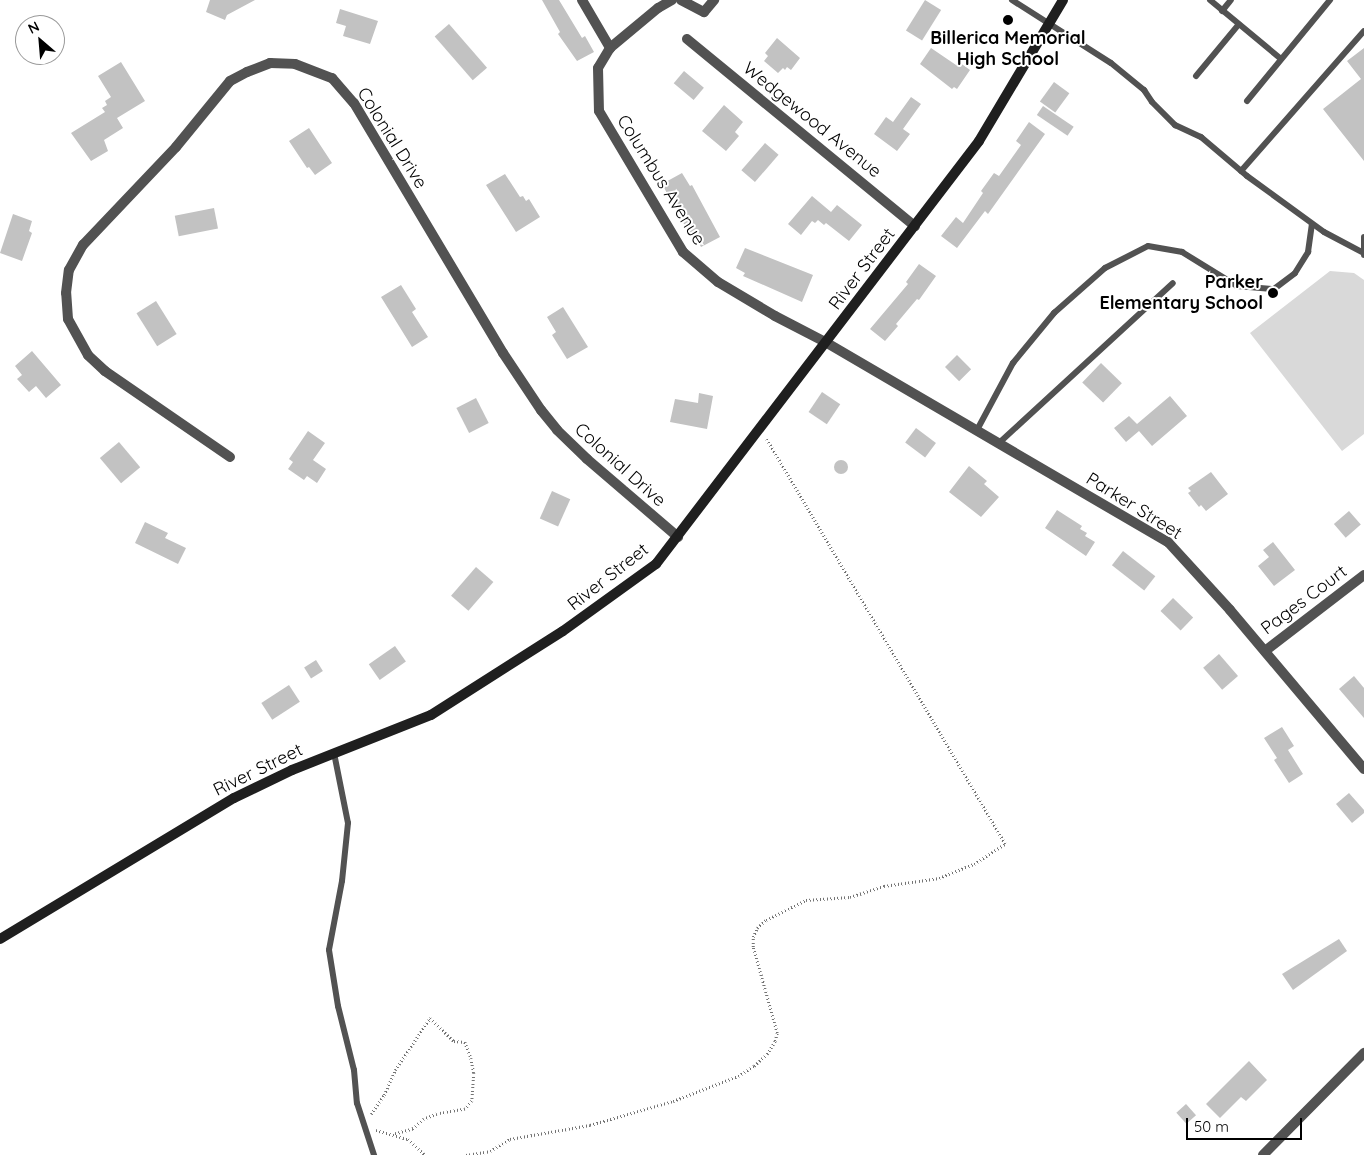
<!DOCTYPE html>
<html>
<head>
<meta charset="utf-8">
<style>
  body { margin:0 }
  #map { position:relative; width:1364px; height:1155px; overflow:hidden; background:#fff; font-family:Quicksand,sans-serif }
  div>[style] { position:absolute }
  .green>* { inset:0; background:#d9d9d9 }
  .building>* { inset:0; background:#c2c2c2; transform-origin:0 0 }
  .round { border-radius:50% }
  .path>* { height:2.5px; margin-top:-1.25px; transform-origin:0; background:repeating-linear-gradient(90deg,#747474 0 1px,transparent 0 3.5px) }
  .service>* { height:6px; margin:-3px; padding:0 3px; transform-origin:3px; border-radius:3px; background:#525252 }
  .minor>* { height:10px; margin:-5px; padding:0 5px; transform-origin:5px; border-radius:5px; background:#525252 }
  .secondary>* { height:10px; margin:-5px; padding:0 5px; transform-origin:5px; border-radius:5px; background:#1f1f1f }
  .dots>* { width:14px; height:14px; translate:-50% -50%; box-sizing:border-box; border:2px solid #fff; border-radius:50% }
  span { translate:-50% -50%; white-space:nowrap; text-align:center; line-height:1.15; -webkit-text-stroke:4px #fff; paint-order:stroke }
  .poi-label { font-size:18px; color:#000; font-weight:700 }
  .right { translate:-100% -50%; text-align:right }
  .street-label { font-size:18px; color:#000 }
  .north { position:absolute; left:15px; top:15px; width:50px; height:50px; box-sizing:border-box; background:#fff; border:1px solid #999; border-radius:50%; rotate:333deg; font-size:14px; font-weight:700; line-height:20px; text-align:center; color:#000 }
  .north::after { content:''; display:block; margin:auto; width:18px; height:22px; background:#000; clip-path:polygon(50% 0,100% 100%,50% 72%,0 100%) }
  .scale { position:absolute; left:1186px; top:1118px; width:116px; height:22px; box-sizing:border-box; border:2px solid #000; border-top:0; padding-left:6px; font-size:15px; line-height:18px; white-space:nowrap; color:#000; -webkit-text-stroke:4px #fff; paint-order:stroke }
</style>
</head>
<body>
<div id="map">
  <div class="green">
    <i style="clip-path:polygon(1330px 271px,1354px 273px,1364px 280px,1364px 434px,1342px 451px,1250px 333px)"></i>
  </div>
  <div class="building">
    <i style="clip-path:polygon(210px 0,255px 0,227px 15px,225px 20px,206px 12px)"></i>
    <i style="clip-path:polygon(542px 0,559px 0,582px 38px,585px 36px,594px 52px,577px 61px,558px 34px,560px 32px)"></i>
    <i style="left:925px;top:0;width:19px;height:36px;rotate:32deg"></i>
    <i style="clip-path:polygon(340px 9px,378px 21px,370px 44px,343px 36px,346px 26px,336px 23px)"></i>
    <i style="left:449px;top:24px;width:58px;height:19px;rotate:49deg"></i>
    <i style="clip-path:polygon(777px 38px,800px 58px,791px 70px,787px 67px,785px 70px,783px 68px,778px 73px,764px 61px,768px 56px,765px 53px)"></i>
    <i style="clip-path:polygon(931px 48px,956px 65px,959px 62px,970px 70px,957px 89px,954px 87px,952px 89px,920px 64px)"></i>
    <i style="clip-path:polygon(1364px 48px,1364px 161px,1323px 109px,1361px 79px,1347px 61px)"></i>
    <i style="clip-path:polygon(121px 62px,145px 101px,117px 118px,123px 128px,104px 140px,108px 151px,91px 161px,71px 133px,105px 112px,102px 108px,107px 105px,105px 101px,111px 97px,98px 76px)"></i>
    <i style="left:684px;top:71px;width:26px;height:16px;rotate:40deg"></i>
    <i style="left:1054px;top:82px;width:19px;height:24px;rotate:36deg"></i>
    <i style="clip-path:polygon(911px 97px,921px 104px,903px 129px,910px 134px,897px 151px,874px 134px,886px 117px,893px 122px)"></i>
    <i style="clip-path:polygon(724px 105px,743px 122px,735px 132px,739px 136px,726px 151px,702px 131px)"></i>
    <i style="left:1043px;top:106px;width:37px;height:11px;rotate:34deg"></i>
    <i style="clip-path:polygon(1029px 122px,1045px 134px,988px 214px,985px 211px,957px 248px,941px 236px,956px 217px,963px 223px,983px 193px,981px 191px,994px 173px,999px 176px,1021px 145px,1016px 141px)"></i>
    <i style="clip-path:polygon(309px 128px,332px 163px,315px 175px,309px 167px,307px 168px,289px 141px)"></i>
    <i style="left:765px;top:143px;width:18px;height:36px;rotate:41deg"></i>
    <i style="clip-path:polygon(682px 173px,690px 186px,692px 185px,720px 237px,701px 247px,694px 233px,690px 235px,662px 184px)"></i>
    <i style="clip-path:polygon(505px 174px,520px 197px,523px 196px,526px 201px,529px 199px,540px 217px,516px 232px,486px 185px)"></i>
    <i style="clip-path:polygon(812px 196px,831px 212px,837px 205px,862px 225px,849px 241px,826px 223px,824px 225px,818px 220px,815px 223px,812px 221px,801px 235px,788px 224px)"></i>
    <i style="left:214px;top:208px;width:21px;height:40px;rotate:79deg"></i>
    <i style="clip-path:polygon(13px 214px,32px 221px,29px 231px,32px 233px,22px 261px,0 253px)"></i>
    <i style="clip-path:polygon(745px 248px,813px 275px,802px 302px,743px 276px,745px 273px,736px 268px)"></i>
    <i style="clip-path:polygon(919px 264px,936px 276px,919px 300px,917px 299px,896px 324px,898px 326px,885px 341px,870px 329px,908px 284px,906px 282px)"></i>
    <i style="clip-path:polygon(401px 285px,416px 309px,412px 312px,428px 337px,412px 347px,381px 297px)"></i>
    <i style="left:156px;top:301px;width:39px;height:23px;rotate:58deg"></i>
    <i style="clip-path:polygon(563px 307px,588px 347px,567px 359px,552px 335px,556px 332px,547px 317px)"></i>
    <i style="clip-path:polygon(32px 351px,61px 385px,46px 398px,36px 386px,29px 392px,17px 379px,22px 375px,15px 366px)"></i>
    <i style="left:957px;top:355px;width:20px;height:17px;rotate:45deg"></i>
    <i style="left:1101px;top:363px;width:29px;height:27px;rotate:44deg"></i>
    <i style="left:822px;top:392px;width:22px;height:24px;rotate:34deg"></i>
    <i style="clip-path:polygon(699px 393px,713px 396px,707px 429px,670px 422px,675px 399px,698px 403px)"></i>
    <i style="clip-path:polygon(1170px 396px,1187px 416px,1152px 446px,1139px 431px,1126px 442px,1114px 428px,1129px 416px,1137px 424px)"></i>
    <i style="left:476px;top:398px;width:28px;height:22px;rotate:63deg"></i>
    <i style="left:916px;top:428px;width:25px;height:18px;rotate:37deg"></i>
    <i style="clip-path:polygon(308px 431px,325px 443px,313px 460px,326px 469px,317px 483px,307px 476px,304px 480px,288px 469px,293px 462px,289px 459px)"></i>
    <i style="left:119px;top:442px;width:33px;height:25px;rotate:50deg"></i>
    <i class="round" style="left:834px;top:460px;width:14px;height:14px"></i>
    <i style="clip-path:polygon(969px 466px,987px 481px,984px 484px,999px 497px,981px 517px,949px 492px)"></i>
    <i style="clip-path:polygon(1211px 472px,1228px 494px,1206px 511px,1201px 505px,1199px 507px,1188px 493px,1191px 491px,1188px 488px)"></i>
    <i style="left:552px;top:491px;width:20px;height:30px;rotate:24deg"></i>
    <i style="clip-path:polygon(1057px 510px,1082px 526px,1080px 529px,1087px 533px,1085px 536px,1095px 542px,1086px 556px,1045px 528px)"></i>
    <i style="left:1349px;top:511px;width:18px;height:20px;rotate:49deg"></i>
    <i style="clip-path:polygon(145px 522px,168px 533px,165px 538px,186px 548px,178px 564px,135px 543px)"></i>
    <i style="clip-path:polygon(1273px 542px,1295px 570px,1274px 586px,1258px 566px,1269px 557px,1263px 550px)"></i>
    <i style="left:1123px;top:551px;width:41px;height:18px;rotate:38deg"></i>
    <i style="left:476px;top:567px;width:23px;height:38px;rotate:41deg"></i>
    <i style="left:1173px;top:598px;width:28px;height:18px;rotate:44deg"></i>
    <i style="left:395px;top:646px;width:19px;height:32px;rotate:55deg"></i>
    <i style="left:1219px;top:654px;width:29px;height:21px;rotate:49deg"></i>
    <i style="left:316px;top:660px;width:13px;height:14px;rotate:58deg"></i>
    <i style="clip-path:polygon(1354px 676px,1364px 688px,1364px 718px,1339px 689px)"></i>
    <i style="left:289px;top:685px;width:20px;height:33px;rotate:57deg"></i>
    <i style="clip-path:polygon(1282px 727px,1294px 746px,1288px 750px,1303px 774px,1289px 783px,1274px 760px,1277px 758px,1264px 738px)"></i>
    <i style="clip-path:polygon(1349px 793px,1364px 810px,1364px 813px,1352px 823px,1336px 804px)"></i>
    <i style="clip-path:polygon(1339px 939px,1347px 951px,1293px 990px,1282px 974px)"></i>
    <i style="clip-path:polygon(1249px 1061px,1267px 1080px,1246px 1101px,1241px 1097px,1220px 1118px,1206px 1104px)"></i>
    <i style="left:1186px;top:1104px;width:15px;height:13px;rotate:48deg"></i>
  </div>
  <div class="path">
    <i style="left:371px;top:1114px;width:23px;rotate:-56deg"></i>
    <i style="left:384px;top:1095px;width:27px;rotate:-66deg"></i>
    <i style="left:395px;top:1070px;width:63px;rotate:-56.1deg"></i>
    <i style="left:430px;top:1018px;width:33px;rotate:44deg"></i>
    <i style="left:454px;top:1041px;width:11px;rotate:5deg"></i>
    <i style="left:465px;top:1042px;width:17px;rotate:69deg"></i>
    <i style="left:471px;top:1058px;width:15px;rotate:79deg"></i>
    <i style="left:474px;top:1073px;width:28px;rotate:94deg"></i>
    <i style="left:472px;top:1101px;width:11px;rotate:131deg"></i>
    <i style="left:465px;top:1109px;width:28px;rotate:170deg"></i>
    <i style="left:437px;top:1114px;width:14px;rotate:159deg"></i>
    <i style="left:424px;top:1119px;width:15px;rotate:138deg"></i>
    <i style="left:413px;top:1129px;width:20px;rotate:165deg"></i>
    <i style="left:376px;top:1130px;width:33px;rotate:16deg"></i>
    <i style="left:408px;top:1139px;width:23px;rotate:43deg"></i>
    <i style="left:466px;top:1155px;width:24px;rotate:-9deg"></i>
    <i style="left:490px;top:1151px;width:23px;rotate:-31deg"></i>
    <i style="left:510px;top:1139px;width:81px;rotate:-9.9deg"></i>
    <i style="left:590px;top:1125px;width:86px;rotate:-16.1deg"></i>
    <i style="left:673px;top:1101px;width:70px;rotate:-21deg"></i>
    <i style="left:738px;top:1076px;width:19px;rotate:-32deg"></i>
    <i style="left:754px;top:1066px;width:18px;rotate:-43deg"></i>
    <i style="left:767px;top:1054px;width:15px;rotate:-58deg"></i>
    <i style="left:775px;top:1041px;width:8px;rotate:-76deg"></i>
    <i style="left:777px;top:1033px;width:89px;rotate:-105.6deg"></i>
    <i style="left:753px;top:947px;width:10px;rotate:-90deg"></i>
    <i style="left:753px;top:937px;width:10px;rotate:-66deg"></i>
    <i style="left:757px;top:928px;width:12px;rotate:-42deg"></i>
    <i style="left:766px;top:920px;width:45px;rotate:-26.6deg"></i>
    <i style="left:806px;top:900px;width:44px;rotate:-3.9deg"></i>
    <i style="left:850px;top:897px;width:36px;rotate:-18deg"></i>
    <i style="left:884px;top:886px;width:56px;rotate:-8.3deg"></i>
    <i style="left:939px;top:878px;width:38px;rotate:-22deg"></i>
    <i style="left:974px;top:864px;width:37px;rotate:-33deg"></i>
    <i style="left:1005px;top:844px;width:470px;rotate:-120.5deg"></i>
  </div>
  <div class="service">
    <i style="left:1012px;top:0;width:117px;rotate:32.5deg"></i>
    <i style="left:1111px;top:63px;width:43px;rotate:39.3deg"></i>
    <i style="left:1144px;top:90px;width:14px;rotate:56deg"></i>
    <i style="left:1152px;top:102px;width:33px;rotate:45deg"></i>
    <i style="left:1175px;top:125px;width:29px;rotate:25deg"></i>
    <i style="left:1201px;top:137px;width:60px;rotate:40.3deg"></i>
    <i style="left:1247px;top:176px;width:95px;rotate:36deg"></i>
    <i style="left:1324px;top:232px;width:43px;rotate:27.8deg"></i>
    <i style="left:1210px;top:0;width:92px;rotate:39.7deg"></i>
    <i style="left:1222px;top:11px;width:14px;rotate:-51deg"></i>
    <i style="left:1196px;top:76px;width:67px;rotate:-50.4deg"></i>
    <i style="left:1247px;top:101px;width:131px;rotate:-50.6deg"></i>
    <i style="left:1241px;top:171px;width:186px;rotate:-48.7deg"></i>
    <i style="left:1364px;top:237px;width:18px;rotate:90deg"></i>
    <i style="left:977px;top:430px;width:76px;rotate:-61.8deg"></i>
    <i style="left:1013px;top:363px;width:65px;rotate:-50.6deg"></i>
    <i style="left:1054px;top:313px;width:68px;rotate:-41.4deg"></i>
    <i style="left:1105px;top:268px;width:48px;rotate:-27.1deg"></i>
    <i style="left:1148px;top:246px;width:35px;rotate:10deg"></i>
    <i style="left:1182px;top:252px;width:65px;rotate:31.7deg"></i>
    <i style="left:1237px;top:286px;width:37px;rotate:5deg"></i>
    <i style="left:1274px;top:289px;width:26px;rotate:-37deg"></i>
    <i style="left:1295px;top:273px;width:25px;rotate:-58deg"></i>
    <i style="left:1308px;top:252px;width:28px;rotate:-82deg"></i>
    <i style="left:999px;top:443px;width:236px;rotate:-42.6deg"></i>
    <i style="left:334px;top:753px;width:71px;rotate:78.7deg"></i>
    <i style="left:348px;top:823px;width:58px;rotate:95.9deg"></i>
    <i style="left:342px;top:881px;width:70px;rotate:100.7deg"></i>
    <i style="left:329px;top:950px;width:57px;rotate:80.9deg"></i>
    <i style="left:338px;top:1006px;width:66px;rotate:76deg"></i>
    <i style="left:354px;top:1070px;width:33px;rotate:85deg"></i>
    <i style="left:357px;top:1103px;width:55px;rotate:71.9deg"></i>
  </div>
  <div class="minor">
    <i style="left:582px;top:0;width:56px;rotate:59.7deg"></i>
    <i style="left:672px;top:0;width:16px;rotate:150deg"></i>
    <i style="left:658px;top:8px;width:62px;rotate:140.2deg"></i>
    <i style="left:610px;top:48px;width:23px;rotate:121deg"></i>
    <i style="left:598px;top:68px;width:43px;rotate:88.7deg"></i>
    <i style="left:599px;top:111px;width:164px;rotate:59.2deg"></i>
    <i style="left:683px;top:252px;width:46px;rotate:40.6deg"></i>
    <i style="left:718px;top:282px;width:66px;rotate:30.8deg"></i>
    <i style="left:775px;top:316px;width:59px;rotate:27.4deg"></i>
    <i style="left:827px;top:343px;width:395px;rotate:30.3deg"></i>
    <i style="left:1168px;top:542px;width:92px;rotate:47.6deg"></i>
    <i style="left:1230px;top:610px;width:208px;rotate:49.9deg"></i>
    <i style="left:681px;top:0;width:26px;rotate:28deg"></i>
    <i style="left:704px;top:12px;width:16px;rotate:-50deg"></i>
    <i style="left:687px;top:39px;width:295px;rotate:39.4deg"></i>
    <i style="left:230px;top:457px;width:152px;rotate:-145.5deg"></i>
    <i style="left:105px;top:371px;width:23px;rotate:-137deg"></i>
    <i style="left:88px;top:355px;width:41px;rotate:-119.1deg"></i>
    <i style="left:68px;top:319px;width:26px;rotate:-94deg"></i>
    <i style="left:66px;top:293px;width:23px;rotate:-83deg"></i>
    <i style="left:69px;top:270px;width:29px;rotate:-61deg"></i>
    <i style="left:83px;top:245px;width:135px;rotate:-46.5deg"></i>
    <i style="left:176px;top:147px;width:85px;rotate:-50.7deg"></i>
    <i style="left:230px;top:81px;width:19px;rotate:-28deg"></i>
    <i style="left:247px;top:72px;width:25px;rotate:-21deg"></i>
    <i style="left:270px;top:63px;width:25px;rotate:2deg"></i>
    <i style="left:295px;top:64px;width:40px;rotate:21deg"></i>
    <i style="left:332px;top:78px;width:33px;rotate:49deg"></i>
    <i style="left:354px;top:103px;width:291px;rotate:59.2deg"></i>
    <i style="left:503px;top:353px;width:69px;rotate:56.3deg"></i>
    <i style="left:541px;top:410px;width:26px;rotate:51deg"></i>
    <i style="left:557px;top:430px;width:42px;rotate:44deg"></i>
    <i style="left:587px;top:459px;width:120px;rotate:40.6deg"></i>
    <i style="left:1265px;top:651px;width:125px;rotate:-37.5deg"></i>
    <i style="left:1263px;top:1155px;width:144px;rotate:-45.3deg"></i>
  </div>
  <div class="secondary">
    <i style="left:0;top:939px;width:273px;rotate:-31.1deg"></i>
    <i style="left:234px;top:798px;width:64px;rotate:-25.8deg"></i>
    <i style="left:292px;top:770px;width:149px;rotate:-21.6deg"></i>
    <i style="left:431px;top:715px;width:156px;rotate:-32.5deg"></i>
    <i style="left:563px;top:631px;width:115px;rotate:-35.8deg"></i>
    <i style="left:656px;top:564px;width:532px;rotate:-52.63deg"></i>
    <i style="left:979px;top:141px;width:164px;rotate:-59.2deg"></i>
  </div>
  <div class="dots">
    <i style="left:1008px;top:20px;background:#000"></i>
    <i style="left:1273px;top:293px;background:#000"></i>
  </div>
  <div class="poi-label">
    <span style="left:1008px;top:49px">Billerica Memorial<br>High School</span>
    <span class="right" style="left:1263px;top:293px">Parker<br>Elementary School</span>
  </div>
  <div class="street-label">
    <span style="left:812px;top:120px;rotate:39deg">Wedgewood Avenue</span>
    <span style="left:392px;top:138px;rotate:58deg">Colonial Drive</span>
    <span style="left:661px;top:180px;rotate:58deg">Columbus Avenue</span>
    <span style="left:862px;top:269px;rotate:-53deg">River Street</span>
    <span style="left:620px;top:465px;rotate:42deg">Colonial Drive</span>
    <span style="left:1134px;top:506px;rotate:32deg">Parker Street</span>
    <span style="left:608px;top:577px;rotate:-38deg">River Street</span>
    <span style="left:1304px;top:600px;rotate:-37deg">Pages Court</span>
    <span style="left:258px;top:770px;rotate:-26deg">River Street</span>
  </div>
  <div class="north">N</div>
  <div class="scale">50 m</div>
</div>
</body>
</html>
